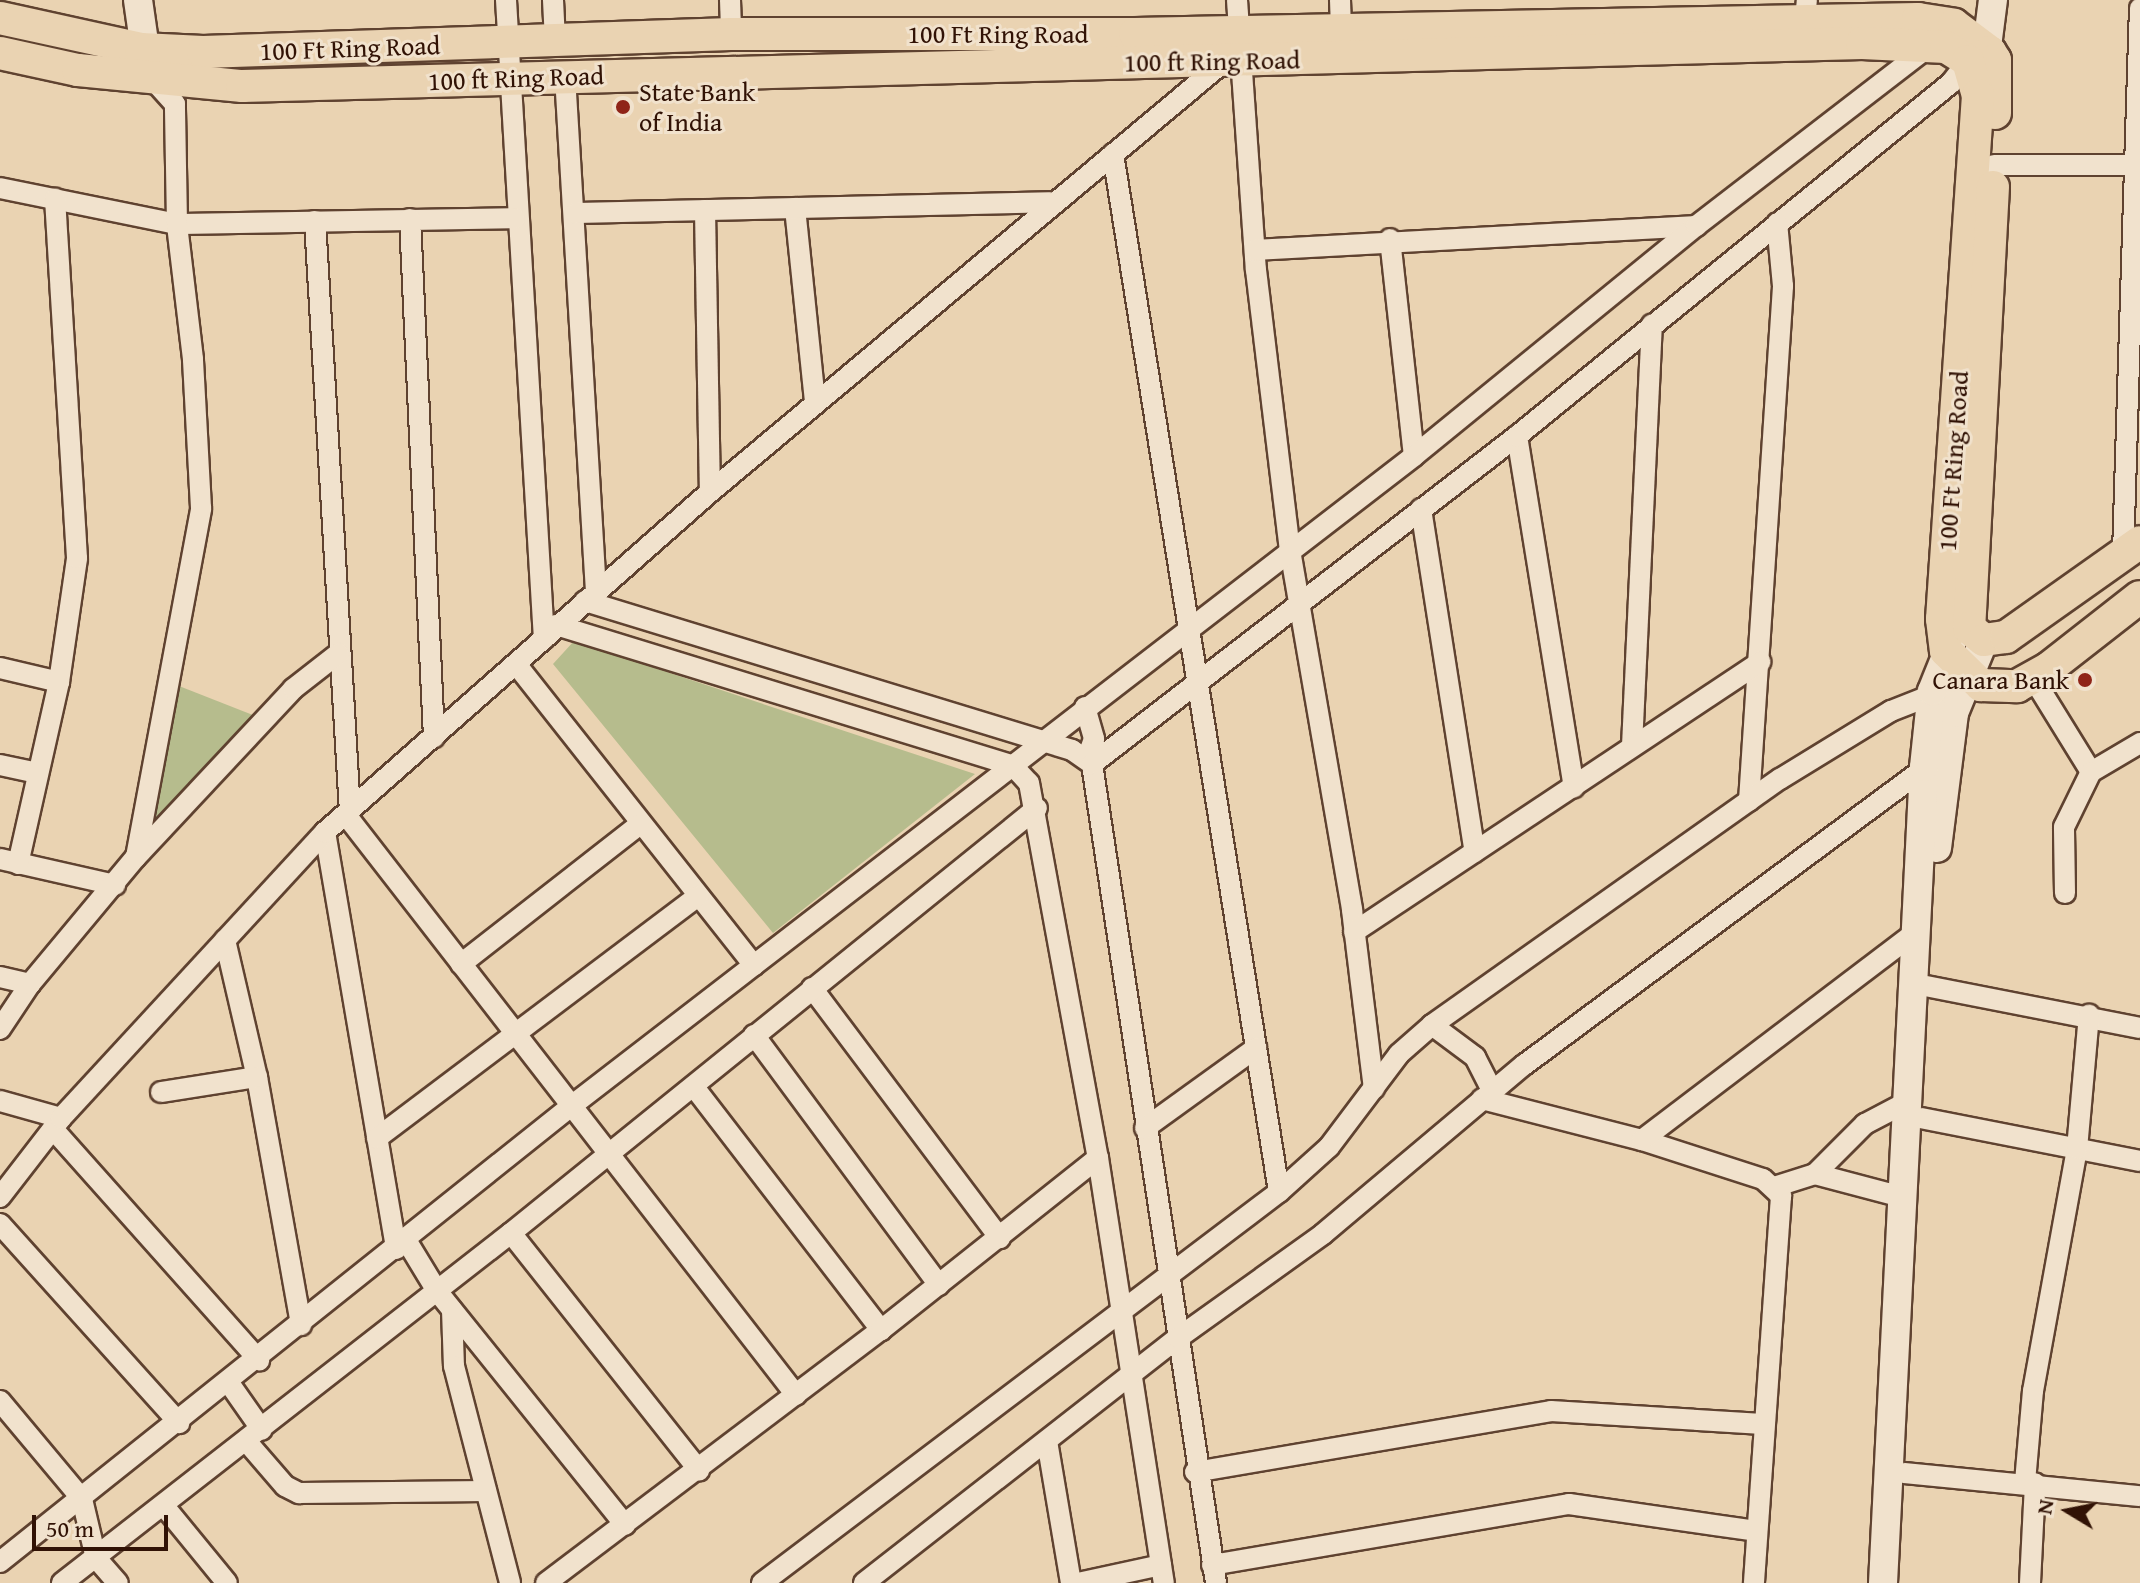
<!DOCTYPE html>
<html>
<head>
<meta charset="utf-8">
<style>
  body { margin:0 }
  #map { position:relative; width:2140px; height:1583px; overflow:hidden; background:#ead3b2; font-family:"Gentium Book Plus",serif }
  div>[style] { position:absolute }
  .green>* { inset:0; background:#b6bc8d }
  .roads { filter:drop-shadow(2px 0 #5f4230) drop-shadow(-2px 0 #5f4230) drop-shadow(0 2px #5f4230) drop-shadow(0 -2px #5f4230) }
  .minor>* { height:20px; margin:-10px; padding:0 10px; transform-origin:10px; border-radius:10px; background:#f1e2cd }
  .secondary>* { height:28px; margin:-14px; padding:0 14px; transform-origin:14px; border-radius:14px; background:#f1e2cd }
  .primary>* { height:32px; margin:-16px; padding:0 16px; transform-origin:16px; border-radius:16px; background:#ead3b2 }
  .dots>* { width:22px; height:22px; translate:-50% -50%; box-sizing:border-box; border:4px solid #f1e2cd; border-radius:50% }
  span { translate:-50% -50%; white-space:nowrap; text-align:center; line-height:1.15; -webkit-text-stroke:6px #f1e2cd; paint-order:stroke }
  .street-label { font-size:26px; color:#311205 }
  .poi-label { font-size:26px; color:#311205 }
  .left { translate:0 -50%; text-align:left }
  .right { translate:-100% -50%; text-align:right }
  .north { position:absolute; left:2028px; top:1471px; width:80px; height:80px; -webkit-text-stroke:6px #f1e2cd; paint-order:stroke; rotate:280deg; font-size:22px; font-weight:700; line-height:32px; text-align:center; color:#311205 }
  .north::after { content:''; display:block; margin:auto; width:28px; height:36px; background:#311205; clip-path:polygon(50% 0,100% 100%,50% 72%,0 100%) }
  .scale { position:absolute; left:32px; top:1515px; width:136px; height:36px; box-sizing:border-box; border:4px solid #311205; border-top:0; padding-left:10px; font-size:24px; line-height:28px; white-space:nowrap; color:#311205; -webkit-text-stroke:6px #f1e2cd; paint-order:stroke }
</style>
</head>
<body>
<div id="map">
  <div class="green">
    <i style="clip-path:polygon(574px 641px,790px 713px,975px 774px,773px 933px,553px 664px)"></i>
    <i style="clip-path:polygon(179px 686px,258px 717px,150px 828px)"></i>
  </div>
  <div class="roads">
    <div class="minor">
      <i style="left:506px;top:0;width:640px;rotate:86.6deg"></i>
      <i style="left:553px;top:0;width:41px;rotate:87.2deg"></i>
      <i style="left:730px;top:0;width:34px;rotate:88deg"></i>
      <i style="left:1237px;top:0;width:271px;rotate:86deg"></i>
      <i style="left:1256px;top:270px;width:282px;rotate:83.1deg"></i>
      <i style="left:1290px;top:550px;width:365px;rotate:80.2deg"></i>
      <i style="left:1352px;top:910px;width:180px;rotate:83deg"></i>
      <i style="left:1340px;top:0;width:29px;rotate:88deg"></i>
      <i style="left:1805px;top:21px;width:21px;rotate:-85deg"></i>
      <i style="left:565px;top:76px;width:516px;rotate:86.56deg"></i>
      <i style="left:1113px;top:154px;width:1051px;rotate:80.91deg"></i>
      <i style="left:1994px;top:165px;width:141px"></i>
      <i style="left:0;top:188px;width:181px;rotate:11.5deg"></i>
      <i style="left:177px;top:224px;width:338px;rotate:-1deg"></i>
      <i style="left:795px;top:208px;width:196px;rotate:84.1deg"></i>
      <i style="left:705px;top:210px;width:282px;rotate:89deg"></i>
      <i style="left:576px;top:213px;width:474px;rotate:-1.3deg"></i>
      <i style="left:410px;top:219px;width:519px;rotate:87.35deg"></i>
      <i style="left:315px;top:221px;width:591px;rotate:86.61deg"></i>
      <i style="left:1390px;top:239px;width:218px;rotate:83.7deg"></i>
      <i style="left:1255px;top:250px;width:442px;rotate:-3.1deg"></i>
      <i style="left:1517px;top:436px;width:356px;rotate:80.8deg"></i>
      <i style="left:1421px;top:509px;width:347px;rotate:81.1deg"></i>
      <i style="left:2123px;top:554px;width:546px;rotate:-88.22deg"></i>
      <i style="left:585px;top:601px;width:509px;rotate:17.01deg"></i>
      <i style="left:1072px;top:750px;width:24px;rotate:35deg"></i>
      <i style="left:1092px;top:764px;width:828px;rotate:81.39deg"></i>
      <i style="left:556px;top:625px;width:478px;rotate:17.1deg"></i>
      <i style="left:1013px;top:766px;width:23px;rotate:47deg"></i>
      <i style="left:1029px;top:783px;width:381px;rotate:79.6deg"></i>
      <i style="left:1098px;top:1158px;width:430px;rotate:81.2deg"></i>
      <i style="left:516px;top:664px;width:384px;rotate:51.7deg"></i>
      <i style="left:0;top:668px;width:61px;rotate:13.3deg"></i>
      <i style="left:2033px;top:678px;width:110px;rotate:58.3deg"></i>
      <i style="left:2091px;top:772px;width:57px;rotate:-30.6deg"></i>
      <i style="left:1085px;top:707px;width:33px;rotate:74deg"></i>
      <i style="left:1094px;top:739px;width:20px;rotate:110deg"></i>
      <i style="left:1632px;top:746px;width:422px;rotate:-87.3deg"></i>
      <i style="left:1092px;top:764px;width:537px;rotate:-37.66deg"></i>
      <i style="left:1517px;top:436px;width:559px;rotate:-39.12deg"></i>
      <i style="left:1951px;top:83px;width:28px;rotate:-52deg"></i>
      <i style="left:0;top:765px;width:39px;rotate:12deg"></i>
      <i style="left:1749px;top:801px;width:516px;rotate:-86.22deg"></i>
      <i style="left:1783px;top:286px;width:63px;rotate:-95.4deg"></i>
      <i style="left:346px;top:815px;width:734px;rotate:52.19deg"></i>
      <i style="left:325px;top:832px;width:423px;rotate:80.3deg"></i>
      <i style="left:136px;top:857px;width:230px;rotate:-46.9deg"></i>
      <i style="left:293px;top:689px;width:58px;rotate:-38deg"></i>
      <i style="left:0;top:859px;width:118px;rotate:12.7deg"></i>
      <i style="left:18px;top:864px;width:187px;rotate:-77.3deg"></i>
      <i style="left:59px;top:682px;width:125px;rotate:-81.7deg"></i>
      <i style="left:77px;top:558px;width:360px;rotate:-93.5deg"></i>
      <i style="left:2065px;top:893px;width:66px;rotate:-90.9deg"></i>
      <i style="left:2064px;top:827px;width:61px;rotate:-63.9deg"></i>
      <i style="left:1354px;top:932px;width:488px;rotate:-33.6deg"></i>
      <i style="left:225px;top:940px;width:141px;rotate:76.9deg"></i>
      <i style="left:257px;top:1077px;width:252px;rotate:79.9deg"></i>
      <i style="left:461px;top:964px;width:226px;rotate:-38deg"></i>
      <i style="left:0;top:977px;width:31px;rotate:13deg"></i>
      <i style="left:1926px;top:986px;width:218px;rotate:11.1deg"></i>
      <i style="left:812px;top:988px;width:313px;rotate:53.1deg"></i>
      <i style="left:1432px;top:1025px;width:54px;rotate:36.7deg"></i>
      <i style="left:1475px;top:1057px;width:38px;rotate:63deg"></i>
      <i style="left:0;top:1029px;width:54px;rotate:-56.3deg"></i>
      <i style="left:30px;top:984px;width:165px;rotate:-50.2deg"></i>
      <i style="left:136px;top:857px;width:355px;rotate:-79.4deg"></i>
      <i style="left:201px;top:508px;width:149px;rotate:-93.1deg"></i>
      <i style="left:193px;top:359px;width:136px;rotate:-96.8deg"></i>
      <i style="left:177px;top:224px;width:120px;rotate:-91deg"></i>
      <i style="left:175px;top:104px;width:36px;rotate:-132deg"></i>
      <i style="left:754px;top:1035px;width:311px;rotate:53.5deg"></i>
      <i style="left:694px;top:1087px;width:307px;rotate:52.4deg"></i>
      <i style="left:161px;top:1092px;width:97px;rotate:-8.9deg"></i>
      <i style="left:1482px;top:1099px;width:165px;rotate:14.4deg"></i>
      <i style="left:1642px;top:1140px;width:127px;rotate:17.9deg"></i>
      <i style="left:1763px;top:1179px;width:25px;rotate:43deg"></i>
      <i style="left:1781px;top:1196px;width:388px;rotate:94deg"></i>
      <i style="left:0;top:1101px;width:63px;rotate:15.6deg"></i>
      <i style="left:1921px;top:1118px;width:223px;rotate:11.1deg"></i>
      <i style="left:1145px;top:1128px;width:137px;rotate:-35.8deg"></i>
      <i style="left:53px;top:1129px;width:310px;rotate:48.3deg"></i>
      <i style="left:377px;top:1138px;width:402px;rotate:-37deg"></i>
      <i style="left:1642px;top:1140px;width:343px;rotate:-37.2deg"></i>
      <i style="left:1815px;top:1174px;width:90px;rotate:14.8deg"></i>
      <i style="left:1774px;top:1187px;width:43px;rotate:-17.6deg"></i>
      <i style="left:1815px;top:1174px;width:71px;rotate:-45deg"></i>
      <i style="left:1865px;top:1124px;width:45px;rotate:-27.7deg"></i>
      <i style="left:0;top:1197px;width:100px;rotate:-52.3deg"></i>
      <i style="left:61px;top:1118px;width:389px;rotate:-47.3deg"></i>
      <i style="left:325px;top:832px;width:514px;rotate:-41.45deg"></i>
      <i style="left:710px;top:492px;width:673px;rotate:-39.94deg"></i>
      <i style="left:0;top:1224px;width:268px;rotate:48deg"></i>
      <i style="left:511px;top:1233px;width:303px;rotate:51.6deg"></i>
      <i style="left:406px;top:1240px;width:60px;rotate:58.7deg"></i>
      <i style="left:437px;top:1291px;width:300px;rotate:51.2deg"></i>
      <i style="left:452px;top:1310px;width:56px;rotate:88deg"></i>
      <i style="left:454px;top:1366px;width:224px;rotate:75.5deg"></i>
      <i style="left:229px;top:1383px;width:57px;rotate:54.9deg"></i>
      <i style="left:0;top:1401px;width:128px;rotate:50.1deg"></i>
      <i style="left:82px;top:1499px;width:61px;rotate:76.7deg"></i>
      <i style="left:96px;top:1558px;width:33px;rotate:49deg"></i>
      <i style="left:1047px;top:1441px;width:144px;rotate:80.4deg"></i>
      <i style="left:247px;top:1442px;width:58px;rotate:49.2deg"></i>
      <i style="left:285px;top:1486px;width:16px;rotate:27deg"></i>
      <i style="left:299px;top:1493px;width:187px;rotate:-0.6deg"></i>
      <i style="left:1195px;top:1472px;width:361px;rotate:-9.7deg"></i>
      <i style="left:1551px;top:1411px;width:212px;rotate:3.5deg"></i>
      <i style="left:1904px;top:1473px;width:237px;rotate:5.6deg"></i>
      <i style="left:2025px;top:1482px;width:91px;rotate:-85deg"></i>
      <i style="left:2033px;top:1391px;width:246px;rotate:-79.7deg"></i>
      <i style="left:2077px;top:1149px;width:135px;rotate:-84.9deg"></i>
      <i style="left:164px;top:1506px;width:99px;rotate:50.7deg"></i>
      <i style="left:0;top:1562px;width:729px;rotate:-38.6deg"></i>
      <i style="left:570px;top:1107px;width:1066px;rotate:-37.64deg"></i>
      <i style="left:1414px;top:456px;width:364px;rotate:-39.2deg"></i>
      <i style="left:1696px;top:226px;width:297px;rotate:-37.6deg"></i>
      <i style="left:1212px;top:1565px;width:362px;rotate:-9.7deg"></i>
      <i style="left:1569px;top:1504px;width:189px;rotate:8.2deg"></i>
      <i style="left:62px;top:1583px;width:569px;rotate:-37.94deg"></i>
      <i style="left:511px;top:1233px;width:676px;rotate:-38.94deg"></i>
      <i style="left:546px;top:1583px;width:420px;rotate:-37.1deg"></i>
      <i style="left:881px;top:1330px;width:277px;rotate:-38.4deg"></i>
      <i style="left:762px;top:1583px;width:648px;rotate:-37.1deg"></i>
      <i style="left:1279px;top:1192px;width:67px;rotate:-42deg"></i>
      <i style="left:1329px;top:1147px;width:116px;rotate:-53deg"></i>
      <i style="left:1399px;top:1054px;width:44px;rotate:-41.3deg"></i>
      <i style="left:1432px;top:1025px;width:426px;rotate:-35.3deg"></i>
      <i style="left:1780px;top:779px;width:130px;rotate:-31.5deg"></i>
      <i style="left:1891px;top:711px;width:55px;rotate:-21.4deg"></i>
      <i style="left:864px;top:1583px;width:398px;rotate:-38deg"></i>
      <i style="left:1178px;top:1338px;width:178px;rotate:-35.6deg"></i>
      <i style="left:1323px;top:1234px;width:263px;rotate:-40.1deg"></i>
      <i style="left:1524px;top:1065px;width:509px;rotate:-36.53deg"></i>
      <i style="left:1078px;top:1583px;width:85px;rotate:-12.2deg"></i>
      <i style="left:2030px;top:1583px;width:100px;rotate:-87.1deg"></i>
    </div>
    <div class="secondary">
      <i style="left:138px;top:0;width:71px;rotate:81.9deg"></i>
      <i style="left:1984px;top:70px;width:71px;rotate:-82.7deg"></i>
      <i style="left:1937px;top:848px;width:136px;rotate:-82.8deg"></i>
      <i style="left:1954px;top:713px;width:79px;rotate:-67.7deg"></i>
      <i style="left:1883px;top:1583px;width:817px;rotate:-87.12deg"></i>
      <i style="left:1924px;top:767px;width:76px;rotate:-84deg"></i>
      <i style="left:1932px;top:691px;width:61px;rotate:-68deg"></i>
    </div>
    <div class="primary">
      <i style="left:0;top:18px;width:144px;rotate:12.4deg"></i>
      <i style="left:141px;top:49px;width:62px;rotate:2.8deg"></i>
      <i style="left:203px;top:52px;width:528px;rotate:-1.95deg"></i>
      <i style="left:731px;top:34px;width:404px"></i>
      <i style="left:1135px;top:34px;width:783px;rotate:-1.1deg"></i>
      <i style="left:1918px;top:19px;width:36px;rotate:9deg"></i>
      <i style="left:1954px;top:25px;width:45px;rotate:36.9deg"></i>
      <i style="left:1990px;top:52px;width:9px;rotate:58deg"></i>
      <i style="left:1995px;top:60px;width:53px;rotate:90deg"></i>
      <i style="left:0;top:53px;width:80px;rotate:12.3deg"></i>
      <i style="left:78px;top:70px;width:165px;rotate:5.6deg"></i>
      <i style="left:242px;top:86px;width:1621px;rotate:-1.52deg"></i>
      <i style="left:1862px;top:43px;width:84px;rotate:2.7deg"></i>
      <i style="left:1946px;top:47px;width:26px;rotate:32deg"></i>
      <i style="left:1968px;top:61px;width:35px;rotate:74deg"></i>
      <i style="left:1978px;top:95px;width:525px;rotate:93.93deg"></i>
      <i style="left:1942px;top:619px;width:32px;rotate:83deg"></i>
      <i style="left:1946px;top:651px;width:49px;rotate:44.2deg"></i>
      <i style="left:1981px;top:685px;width:36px;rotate:2deg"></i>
      <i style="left:2017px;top:686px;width:37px;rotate:-29deg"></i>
      <i style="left:2049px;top:668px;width:115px;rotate:-38deg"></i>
      <i style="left:1993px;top:187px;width:442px;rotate:93.1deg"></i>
      <i style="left:1969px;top:628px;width:19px;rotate:39deg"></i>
      <i style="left:1984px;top:640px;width:22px;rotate:-8deg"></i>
      <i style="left:2006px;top:637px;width:164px;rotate:-35.3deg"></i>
    </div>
  </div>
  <div class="dots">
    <i style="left:623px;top:107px;background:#8f2418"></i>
    <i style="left:2085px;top:680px;background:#8f2418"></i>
  </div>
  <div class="street-label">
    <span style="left:998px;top:34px">100 Ft Ring Road</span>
    <span style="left:350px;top:48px;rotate:-2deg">100 Ft Ring Road</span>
    <span style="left:1212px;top:61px;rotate:-1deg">100 ft Ring Road</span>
    <span style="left:516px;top:78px;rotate:-2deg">100 ft Ring Road</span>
    <span style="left:1953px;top:461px;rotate:-86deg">100 Ft Ring Road</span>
  </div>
  <div class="poi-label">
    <span class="left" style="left:639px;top:107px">State Bank<br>of India</span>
    <span class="right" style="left:2069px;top:680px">Canara Bank</span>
  </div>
  <div class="north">N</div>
  <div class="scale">50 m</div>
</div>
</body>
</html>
